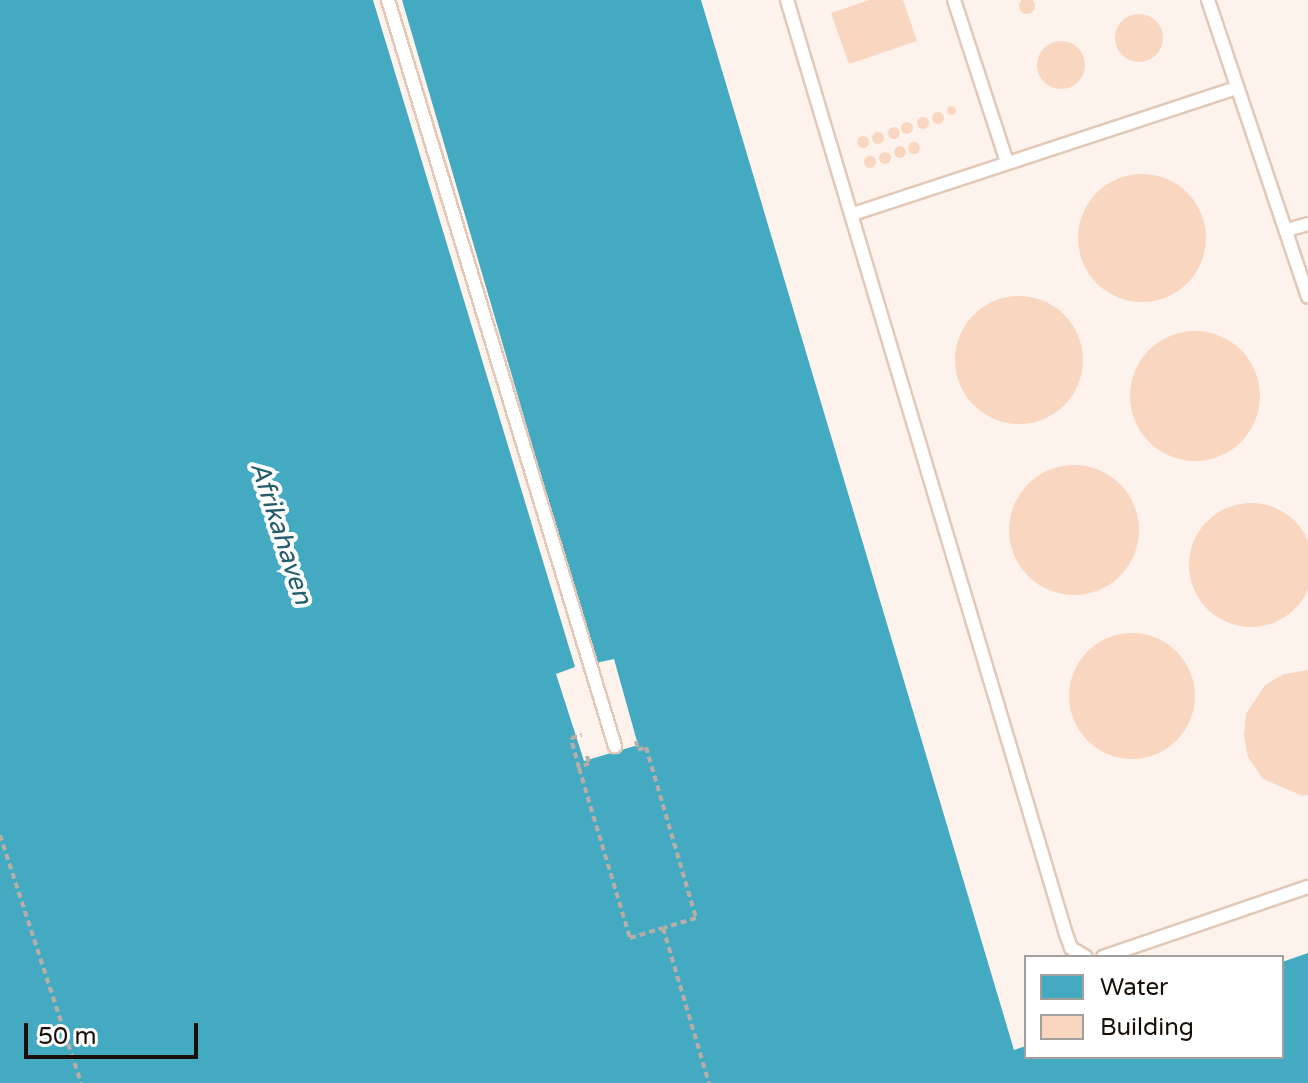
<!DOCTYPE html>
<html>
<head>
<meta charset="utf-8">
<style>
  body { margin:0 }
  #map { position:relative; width:1308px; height:1083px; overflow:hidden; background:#fef3ec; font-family:"Varela Round",sans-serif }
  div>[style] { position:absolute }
  .water>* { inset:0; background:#43aac2 }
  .building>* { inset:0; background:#f9d6c0 }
  .round { border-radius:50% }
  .path>* { height:4px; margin-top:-2px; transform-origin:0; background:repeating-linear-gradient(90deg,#b8aea7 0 6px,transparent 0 10px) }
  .roads { filter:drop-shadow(2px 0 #e2c8b7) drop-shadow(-2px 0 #e2c8b7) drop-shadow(0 2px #e2c8b7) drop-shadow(0 -2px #e2c8b7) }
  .lane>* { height:12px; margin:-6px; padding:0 6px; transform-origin:6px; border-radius:6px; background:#fff }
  span { translate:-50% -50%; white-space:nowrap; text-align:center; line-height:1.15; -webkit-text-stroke:8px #fff; paint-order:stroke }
  .water-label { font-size:26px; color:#265e6b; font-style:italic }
  .legend { position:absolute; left:1024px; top:955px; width:260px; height:104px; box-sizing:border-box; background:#fff; border:2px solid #a39f9d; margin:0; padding:10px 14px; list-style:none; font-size:24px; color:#180f09 }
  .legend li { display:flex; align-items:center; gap:16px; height:40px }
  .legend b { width:40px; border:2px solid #a39f9d }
  .scale { position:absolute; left:24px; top:1023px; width:174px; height:36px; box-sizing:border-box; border:4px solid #180f09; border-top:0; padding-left:10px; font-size:24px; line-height:28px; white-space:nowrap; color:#180f09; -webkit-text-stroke:6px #fff; paint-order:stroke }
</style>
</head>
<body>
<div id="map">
  <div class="water">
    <i style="clip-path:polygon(0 0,373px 0,575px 667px,556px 674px,584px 761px,638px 745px,614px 659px,596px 663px,402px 0,701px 0,1014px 1050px,1026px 1046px,1026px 1057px,1282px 1057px,1282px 962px,1308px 953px,1308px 1083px,0 1083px)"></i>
  </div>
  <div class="building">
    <i class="round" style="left:1019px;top:-2px;width:16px;height:16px"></i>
    <i style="clip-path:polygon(869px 0,903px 0,917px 41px,849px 64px,831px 13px)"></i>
    <i class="round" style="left:1115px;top:14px;width:48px;height:48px"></i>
    <i class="round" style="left:1037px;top:41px;width:48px;height:48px"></i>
    <i class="round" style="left:946.5px;top:105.5px;width:9px;height:9px"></i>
    <i class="round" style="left:932px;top:112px;width:12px;height:12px"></i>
    <i class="round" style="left:917px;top:117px;width:12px;height:12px"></i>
    <i class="round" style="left:901px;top:122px;width:12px;height:12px"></i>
    <i class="round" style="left:888px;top:127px;width:12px;height:12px"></i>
    <i class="round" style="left:872px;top:132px;width:12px;height:12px"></i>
    <i class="round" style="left:857px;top:136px;width:12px;height:12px"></i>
    <i class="round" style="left:908px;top:142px;width:12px;height:12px"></i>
    <i class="round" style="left:894px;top:146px;width:12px;height:12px"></i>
    <i class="round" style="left:879px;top:152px;width:12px;height:12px"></i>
    <i class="round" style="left:864px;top:156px;width:12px;height:12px"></i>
    <i class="round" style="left:1078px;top:174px;width:128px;height:128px"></i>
    <i class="round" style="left:955px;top:296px;width:128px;height:128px"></i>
    <i class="round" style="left:1130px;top:331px;width:130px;height:130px"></i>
    <i class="round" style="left:1009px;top:465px;width:130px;height:130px"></i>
    <i class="round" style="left:1189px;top:503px;width:124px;height:124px"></i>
    <i class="round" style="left:1069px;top:633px;width:126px;height:126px"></i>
    <i style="clip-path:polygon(1308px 670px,1308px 795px,1303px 796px,1263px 779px,1248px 757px,1244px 736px,1246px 714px,1265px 685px,1284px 674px)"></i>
  </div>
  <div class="path">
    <i style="left:636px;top:741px;width:9px;rotate:77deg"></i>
    <i style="left:638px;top:750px;width:9px;rotate:-21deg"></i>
    <i style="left:646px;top:747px;width:178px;rotate:73.7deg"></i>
    <i style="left:696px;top:918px;width:34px;rotate:163deg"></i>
    <i style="left:663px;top:928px;width:162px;rotate:73.5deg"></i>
    <i style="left:587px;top:756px;width:7px;rotate:74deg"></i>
    <i style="left:589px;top:763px;width:11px;rotate:153deg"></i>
    <i style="left:579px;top:768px;width:177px;rotate:73.3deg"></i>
    <i style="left:630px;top:938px;width:34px;rotate:-17deg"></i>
    <i style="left:579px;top:768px;width:31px;rotate:-105deg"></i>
    <i style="left:571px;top:738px;width:11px;rotate:-15deg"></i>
    <i style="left:0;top:835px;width:261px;rotate:71.9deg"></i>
  </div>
  <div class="roads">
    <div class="lane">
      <i style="left:388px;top:0;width:780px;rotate:73.08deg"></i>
      <i style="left:787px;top:0;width:975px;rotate:73.37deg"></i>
      <i style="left:1066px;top:934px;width:15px;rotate:70deg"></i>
      <i style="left:1071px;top:948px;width:17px;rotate:31deg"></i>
      <i style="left:954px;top:0;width:170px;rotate:71.9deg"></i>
      <i style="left:1208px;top:0;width:313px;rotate:71.4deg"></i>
      <i style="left:853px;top:214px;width:403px;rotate:-18.2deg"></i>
      <i style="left:1287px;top:230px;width:22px;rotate:-16deg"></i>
      <i style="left:1103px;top:957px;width:217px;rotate:-18.9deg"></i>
    </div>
  </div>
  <div class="water-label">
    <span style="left:281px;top:533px;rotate:72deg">Afrikahaven</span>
  </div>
  <ul class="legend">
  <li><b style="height:22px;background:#43aac2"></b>Water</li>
  <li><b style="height:22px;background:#f9d6c0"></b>Building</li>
  </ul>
  <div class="scale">50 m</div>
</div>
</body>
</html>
